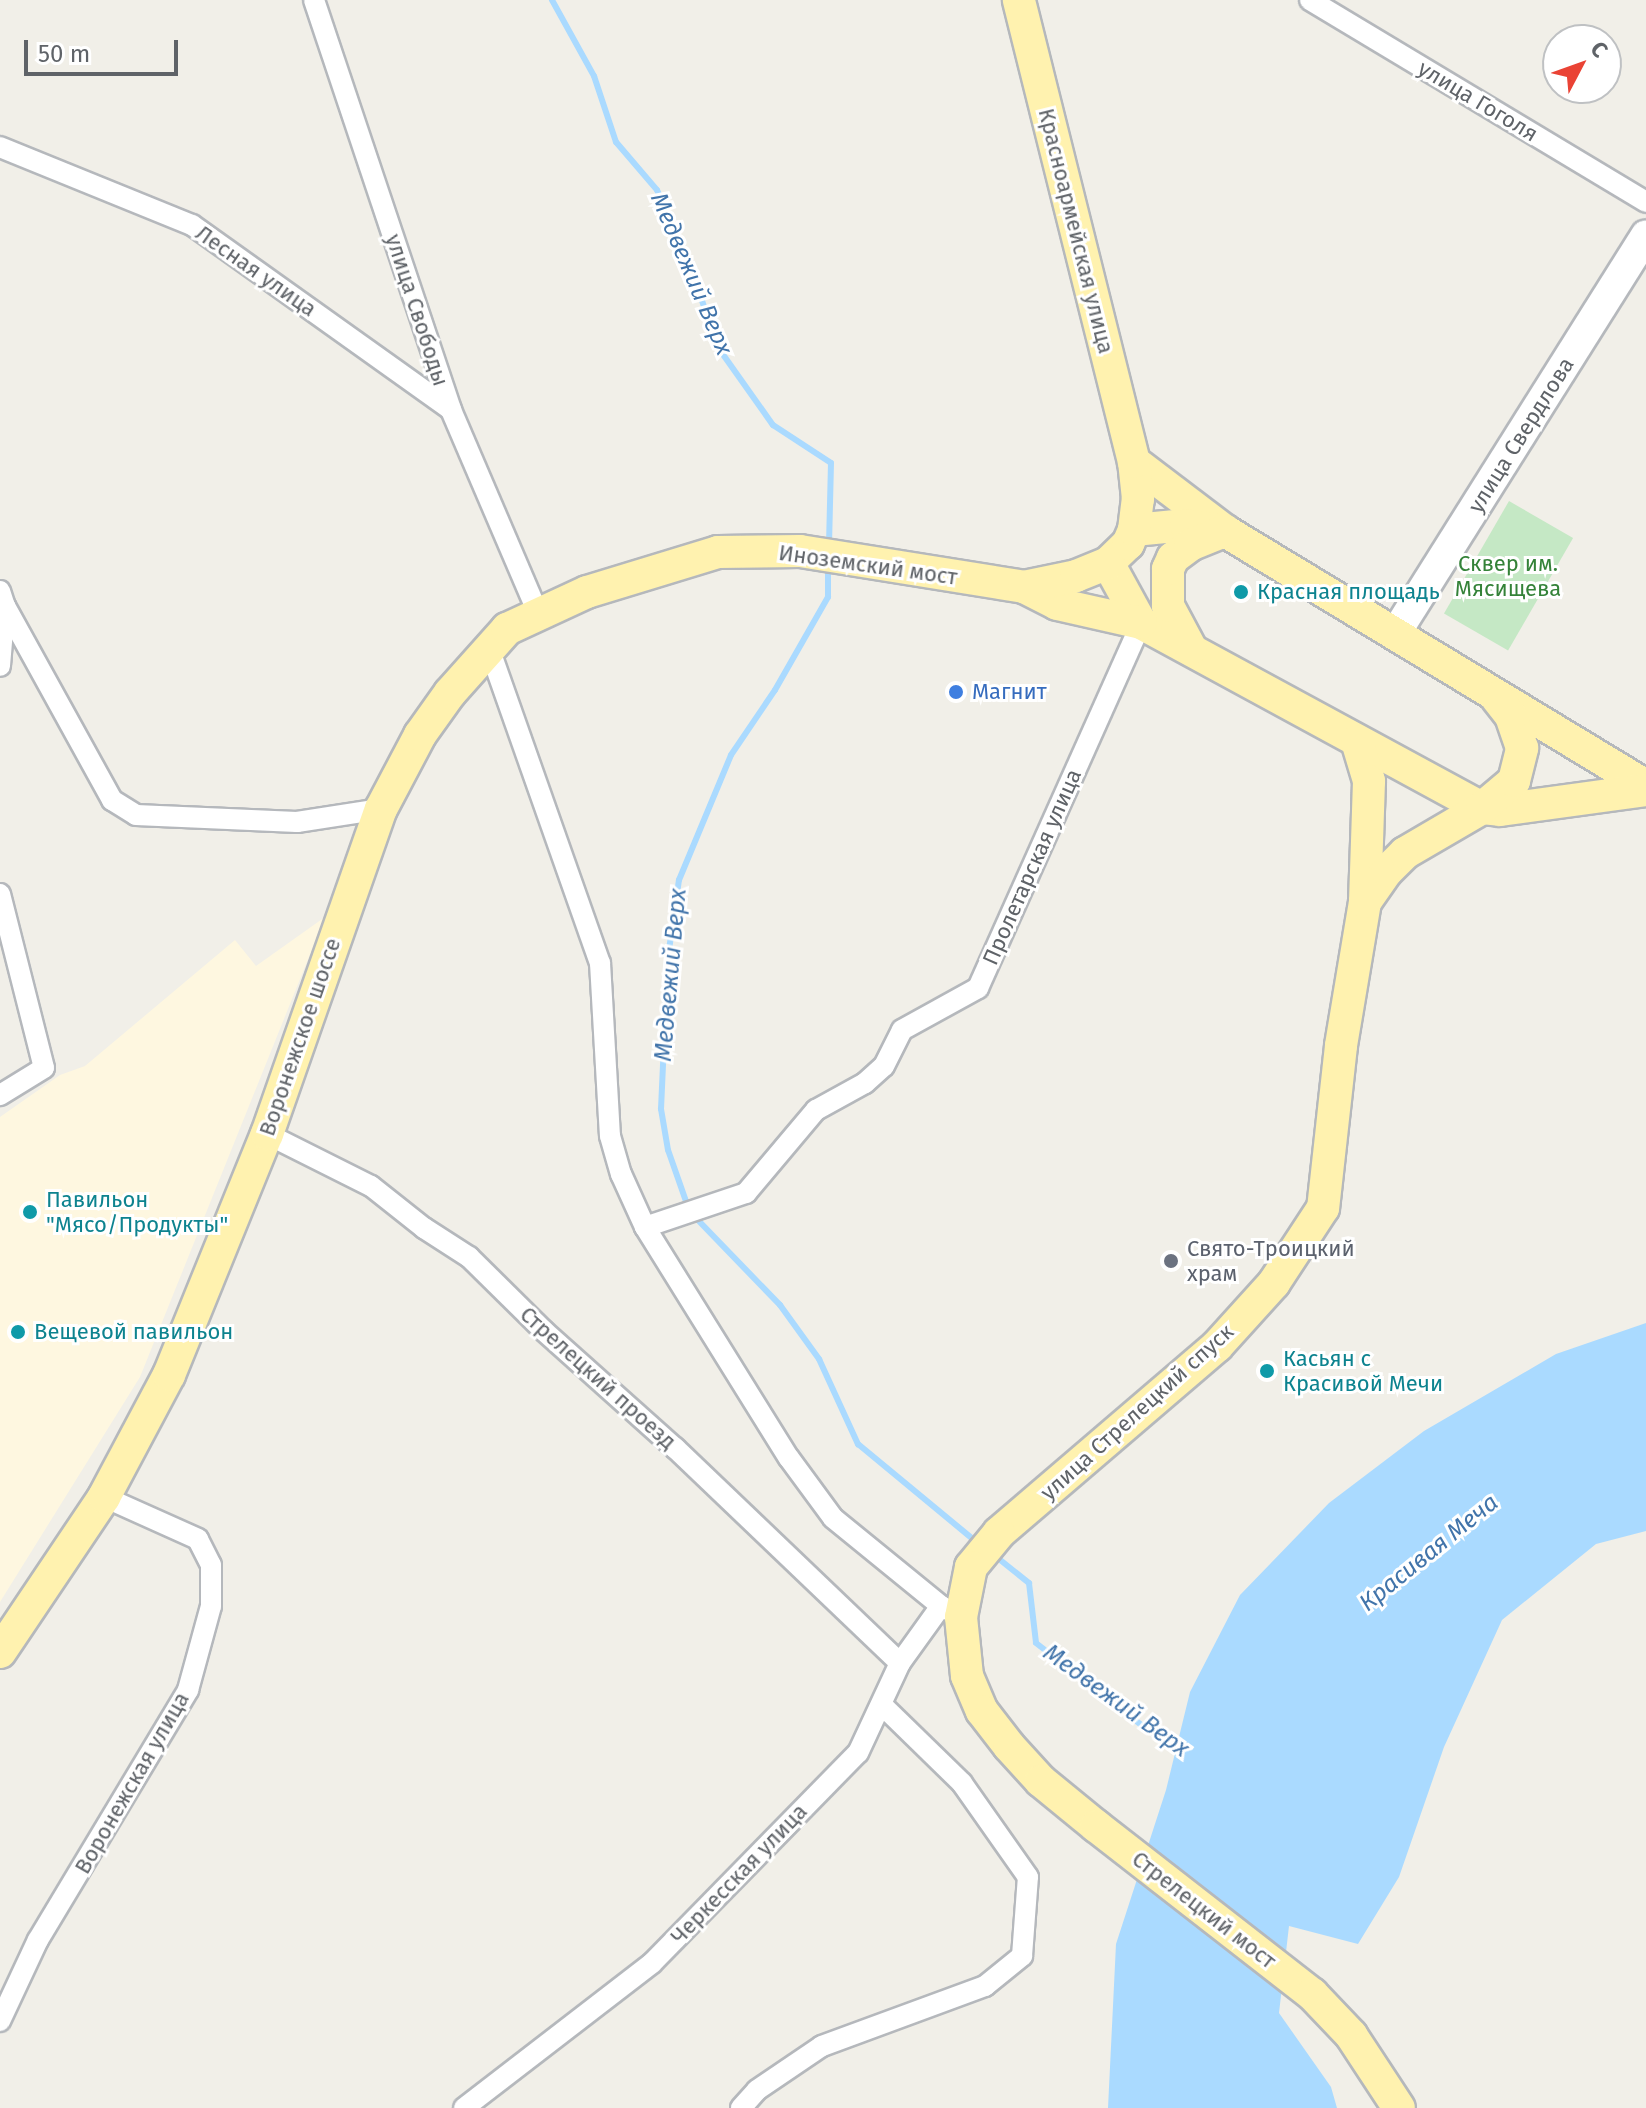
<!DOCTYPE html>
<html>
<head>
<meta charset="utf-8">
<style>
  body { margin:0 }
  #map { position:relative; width:1646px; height:2108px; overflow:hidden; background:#f1efe8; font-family:"Fira Sans",sans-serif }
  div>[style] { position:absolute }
  .commercial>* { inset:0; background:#fef7e0 }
  .green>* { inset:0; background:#c5e8c5; transform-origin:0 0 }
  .water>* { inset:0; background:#aadaff }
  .stream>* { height:6px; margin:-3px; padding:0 3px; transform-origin:3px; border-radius:3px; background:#aadaff }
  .roads { filter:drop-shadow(2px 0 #b5b8bc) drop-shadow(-2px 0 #b5b8bc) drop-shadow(0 2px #b5b8bc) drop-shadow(0 -2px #b5b8bc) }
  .minor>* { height:20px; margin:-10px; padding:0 10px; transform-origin:10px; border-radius:10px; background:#fff }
  .secondary>* { height:30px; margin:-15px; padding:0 15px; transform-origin:15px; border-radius:15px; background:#fff }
  .primary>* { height:32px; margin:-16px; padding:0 16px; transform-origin:16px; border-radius:16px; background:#fff2af }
  .dots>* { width:22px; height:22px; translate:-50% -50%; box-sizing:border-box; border:4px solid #fff; border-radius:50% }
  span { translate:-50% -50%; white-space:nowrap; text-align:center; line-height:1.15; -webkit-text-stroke:6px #fff; paint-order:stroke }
  .street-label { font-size:22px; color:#5f6368 }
  .park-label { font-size:22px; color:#348238 }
  .culture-label { font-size:22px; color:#0d838f }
  .left { translate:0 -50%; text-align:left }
  .shop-label { font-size:22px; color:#366cbe }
  .worship-label { font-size:22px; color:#5b616d }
  .water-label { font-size:24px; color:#4174aa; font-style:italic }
  .north { position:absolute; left:1542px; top:24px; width:80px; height:80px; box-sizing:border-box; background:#fff; border:2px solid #bfc1c3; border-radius:50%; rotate:49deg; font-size:22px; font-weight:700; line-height:32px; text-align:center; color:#5f6368 }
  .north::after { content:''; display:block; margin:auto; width:28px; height:36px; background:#ea4335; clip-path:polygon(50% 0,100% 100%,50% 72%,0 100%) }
  .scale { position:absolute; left:24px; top:40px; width:154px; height:36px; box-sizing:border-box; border:4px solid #5f6368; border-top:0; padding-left:10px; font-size:24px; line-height:28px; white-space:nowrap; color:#5f6368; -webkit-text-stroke:6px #fff; paint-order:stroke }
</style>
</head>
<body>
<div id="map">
  <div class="commercial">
    <i style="clip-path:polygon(325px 917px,140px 1377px,0 1602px,0 1117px,60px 1075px,85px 1066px,235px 940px,256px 966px)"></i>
  </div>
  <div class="green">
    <i style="left:1509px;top:501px;width:74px;height:130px;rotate:30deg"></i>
  </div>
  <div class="water">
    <i style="clip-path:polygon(1646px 1323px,1646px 1531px,1596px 1544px,1502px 1620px,1444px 1747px,1399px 1877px,1358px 1944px,1289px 1926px,1279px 2013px,1331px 2087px,1337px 2108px,1108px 2108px,1116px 1944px,1166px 1790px,1190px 1692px,1240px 1595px,1329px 1503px,1424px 1431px,1556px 1354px)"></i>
  </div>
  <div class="stream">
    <i style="left:552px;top:0;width:87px;rotate:61.1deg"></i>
    <i style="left:594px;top:76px;width:70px;rotate:71.6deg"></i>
    <i style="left:616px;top:142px;width:63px;rotate:49.5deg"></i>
    <i style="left:657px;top:190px;width:78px;rotate:65.7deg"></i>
    <i style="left:689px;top:261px;width:89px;rotate:71.8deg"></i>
    <i style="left:717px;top:346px;width:97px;rotate:54.7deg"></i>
    <i style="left:773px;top:425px;width:69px;rotate:33.2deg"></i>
    <i style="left:831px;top:463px;width:83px;rotate:91.4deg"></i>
    <i style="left:688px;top:1207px;width:60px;rotate:-109.3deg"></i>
    <i style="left:668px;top:1150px;width:42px;rotate:-99.7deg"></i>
    <i style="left:661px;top:1109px;width:152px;rotate:-87.4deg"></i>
    <i style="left:668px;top:957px;width:78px;rotate:-81.9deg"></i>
    <i style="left:679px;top:880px;width:135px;rotate:-67.4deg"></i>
    <i style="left:731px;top:755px;width:78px;rotate:-55.9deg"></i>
    <i style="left:775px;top:690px;width:107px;rotate:-60.3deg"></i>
    <i style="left:828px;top:597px;width:32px;rotate:-90deg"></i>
    <i style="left:694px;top:1216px;width:124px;rotate:46deg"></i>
    <i style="left:780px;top:1305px;width:67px;rotate:54.2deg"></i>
    <i style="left:819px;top:1359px;width:94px;rotate:65.4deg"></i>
    <i style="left:858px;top:1444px;width:157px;rotate:39.6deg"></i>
    <i style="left:994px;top:1555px;width:45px;rotate:38.7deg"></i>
    <i style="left:1029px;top:1583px;width:60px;rotate:83.3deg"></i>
    <i style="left:1036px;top:1643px;width:137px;rotate:37.9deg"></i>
    <i style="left:1144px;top:1727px;width:43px;rotate:32.6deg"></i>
  </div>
  <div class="roads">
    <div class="minor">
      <i style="left:314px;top:0;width:432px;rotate:71.5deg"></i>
      <i style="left:451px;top:410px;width:221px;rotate:66.8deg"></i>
      <i style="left:1310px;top:0;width:392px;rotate:31deg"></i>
      <i style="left:0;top:147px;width:207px;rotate:22.1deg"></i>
      <i style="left:192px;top:225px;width:318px;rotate:35.5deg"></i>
      <i style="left:0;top:591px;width:16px;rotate:72deg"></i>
      <i style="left:5px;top:606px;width:60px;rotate:94.8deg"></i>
      <i style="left:5px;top:606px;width:222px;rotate:61.1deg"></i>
      <i style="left:112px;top:800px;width:28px;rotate:32deg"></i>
      <i style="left:136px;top:815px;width:161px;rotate:2.5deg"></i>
      <i style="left:297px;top:822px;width:85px;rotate:-8.8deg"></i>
      <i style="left:489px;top:648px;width:334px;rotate:70.6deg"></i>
      <i style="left:600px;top:963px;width:173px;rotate:86.7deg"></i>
      <i style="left:610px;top:1136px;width:40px;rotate:74deg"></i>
      <i style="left:621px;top:1174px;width:58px;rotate:65.6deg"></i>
      <i style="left:645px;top:1227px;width:272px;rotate:58.1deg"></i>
      <i style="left:789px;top:1458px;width:74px;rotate:53.7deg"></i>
      <i style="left:833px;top:1518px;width:139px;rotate:39.2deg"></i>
      <i style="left:0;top:894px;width:179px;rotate:75.8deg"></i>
      <i style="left:44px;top:1068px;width:52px;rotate:148.5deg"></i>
      <i style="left:267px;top:1134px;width:116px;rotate:26.6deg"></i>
      <i style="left:371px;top:1186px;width:68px;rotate:38.4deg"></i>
      <i style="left:424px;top:1228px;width:54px;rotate:32.8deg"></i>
      <i style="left:469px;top:1257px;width:105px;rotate:44.6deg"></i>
      <i style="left:544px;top:1331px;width:176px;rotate:41.8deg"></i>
      <i style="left:675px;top:1448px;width:311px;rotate:43.7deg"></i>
      <i style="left:645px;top:1227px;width:107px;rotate:-18.6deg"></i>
      <i style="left:746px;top:1193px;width:109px;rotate:-49.9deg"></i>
      <i style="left:816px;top:1110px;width:56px;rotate:-28.9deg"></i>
      <i style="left:865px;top:1083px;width:25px;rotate:-42deg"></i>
      <i style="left:884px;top:1066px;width:40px;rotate:-63.4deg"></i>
      <i style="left:902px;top:1030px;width:87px;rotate:-28.9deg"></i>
      <i style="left:978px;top:988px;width:400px;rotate:-65.9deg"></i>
      <i style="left:0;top:2021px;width:89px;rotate:-64.9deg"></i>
      <i style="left:38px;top:1940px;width:292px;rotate:-59deg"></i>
      <i style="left:188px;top:1690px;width:87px;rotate:-74.7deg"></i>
      <i style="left:211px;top:1606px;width:41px;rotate:-90deg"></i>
      <i style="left:211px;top:1565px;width:29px;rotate:-117deg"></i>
      <i style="left:198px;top:1539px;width:103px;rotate:-155.9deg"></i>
      <i style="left:464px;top:2108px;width:237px;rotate:-37.6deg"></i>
      <i style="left:652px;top:1963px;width:294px;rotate:-45.6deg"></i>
      <i style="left:858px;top:1753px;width:99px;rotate:-65deg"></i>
      <i style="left:900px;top:1663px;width:70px;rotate:-54.3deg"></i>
      <i style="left:941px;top:1606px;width:10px;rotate:29deg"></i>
      <i style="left:741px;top:2108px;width:24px;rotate:-48deg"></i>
      <i style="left:757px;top:2090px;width:78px;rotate:-34.1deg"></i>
      <i style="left:822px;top:2046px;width:174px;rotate:-20.2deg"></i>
      <i style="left:985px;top:1986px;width:48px;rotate:-39deg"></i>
      <i style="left:1022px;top:1956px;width:79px;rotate:-85.7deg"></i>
      <i style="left:1028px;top:1877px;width:115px;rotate:-125.1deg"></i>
      <i style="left:962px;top:1783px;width:112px;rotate:-135.7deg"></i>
    </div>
    <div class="secondary">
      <i style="left:1395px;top:634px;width:471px;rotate:-57.8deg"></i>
    </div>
    <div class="primary">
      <i style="left:1134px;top:462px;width:114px;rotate:37.2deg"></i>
      <i style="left:1225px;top:531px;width:492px;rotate:31.2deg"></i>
      <i style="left:1134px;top:530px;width:52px;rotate:-5.5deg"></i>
      <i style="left:1186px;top:525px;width:36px;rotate:8deg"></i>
      <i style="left:1108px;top:563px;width:68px;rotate:61.2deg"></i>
      <i style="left:1141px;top:623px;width:388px;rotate:28.5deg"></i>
      <i style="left:1482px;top:808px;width:18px;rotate:6deg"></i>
      <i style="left:1500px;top:810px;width:147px;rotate:-7.8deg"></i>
      <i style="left:1024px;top:587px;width:37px;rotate:27deg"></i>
      <i style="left:1057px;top:604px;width:86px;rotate:12.7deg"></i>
      <i style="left:1191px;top:649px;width:49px;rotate:-118.1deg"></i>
      <i style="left:1168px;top:606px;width:37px;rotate:-90deg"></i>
      <i style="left:1168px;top:569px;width:12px;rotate:-66deg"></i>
      <i style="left:1173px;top:558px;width:21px;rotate:-37deg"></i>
      <i style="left:1190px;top:545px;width:38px;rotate:-22deg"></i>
      <i style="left:1357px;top:741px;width:42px;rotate:73.3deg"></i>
      <i style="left:1369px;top:781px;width:121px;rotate:91.9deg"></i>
      <i style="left:1365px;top:902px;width:146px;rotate:99.5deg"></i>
      <i style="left:1341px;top:1046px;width:163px;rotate:96.3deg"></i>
      <i style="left:1323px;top:1208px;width:90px;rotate:123.2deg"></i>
      <i style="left:1274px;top:1283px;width:85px;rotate:132.1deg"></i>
      <i style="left:1217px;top:1346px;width:287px;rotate:139.4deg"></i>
      <i style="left:999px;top:1533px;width:44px;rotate:129.5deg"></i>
      <i style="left:971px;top:1567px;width:51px;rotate:101.3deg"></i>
      <i style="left:961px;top:1617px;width:59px;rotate:84.2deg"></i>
      <i style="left:967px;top:1676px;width:38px;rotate:67deg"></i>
      <i style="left:982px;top:1711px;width:44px;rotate:52.4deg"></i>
      <i style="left:1009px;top:1746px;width:47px;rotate:47.6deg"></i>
      <i style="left:1041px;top:1781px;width:71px;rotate:39.3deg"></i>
      <i style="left:1096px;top:1826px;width:274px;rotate:37.9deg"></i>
      <i style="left:1312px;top:1994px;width:57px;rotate:46.4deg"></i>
      <i style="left:1351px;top:2035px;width:87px;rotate:56.7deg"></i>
      <i style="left:1365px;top:902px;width:38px;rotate:-55deg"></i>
      <i style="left:1387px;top:871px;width:25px;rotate:-45deg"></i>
      <i style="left:1405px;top:853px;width:89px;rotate:-30.3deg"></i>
      <i style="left:1482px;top:808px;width:42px;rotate:-40.2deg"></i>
      <i style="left:1514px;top:781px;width:34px;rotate:-76deg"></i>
      <i style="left:1522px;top:748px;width:34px;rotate:-109deg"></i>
      <i style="left:1511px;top:716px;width:23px;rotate:-128deg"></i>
      <i style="left:0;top:1652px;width:187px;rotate:-56.1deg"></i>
      <i style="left:104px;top:1497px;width:138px;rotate:-62deg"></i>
      <i style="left:169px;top:1375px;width:260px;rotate:-67.9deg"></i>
      <i style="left:267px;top:1134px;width:344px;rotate:-70.7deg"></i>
      <i style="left:381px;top:809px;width:84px;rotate:-62.2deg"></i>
      <i style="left:420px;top:735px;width:52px;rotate:-54.5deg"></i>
      <i style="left:450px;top:693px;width:86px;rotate:-48.3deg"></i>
      <i style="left:507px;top:629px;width:88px;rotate:-24.8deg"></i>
      <i style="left:587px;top:592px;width:137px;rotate:-17deg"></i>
      <i style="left:718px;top:552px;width:82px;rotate:-0.7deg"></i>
      <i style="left:800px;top:551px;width:227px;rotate:9.1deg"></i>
      <i style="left:1024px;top:587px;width:53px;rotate:-11.9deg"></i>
      <i style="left:1076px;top:576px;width:35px;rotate:-22deg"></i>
      <i style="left:1108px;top:563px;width:28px;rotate:-44deg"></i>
      <i style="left:1128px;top:544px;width:15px;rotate:-67deg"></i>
      <i style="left:1134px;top:530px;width:31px;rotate:-83deg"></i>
      <i style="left:1138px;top:499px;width:37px;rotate:-96deg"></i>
      <i style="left:1134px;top:462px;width:476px;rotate:-104deg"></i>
    </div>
  </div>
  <div class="dots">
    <i style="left:1241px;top:592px;background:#0f9aa8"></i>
    <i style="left:956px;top:692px;background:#3f7fe0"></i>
    <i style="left:30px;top:1212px;background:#0f9aa8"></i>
    <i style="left:1171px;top:1261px;background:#6b7280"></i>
    <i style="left:18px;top:1332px;background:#0f9aa8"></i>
    <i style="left:1267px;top:1371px;background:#0f9aa8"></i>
  </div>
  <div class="street-label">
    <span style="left:1478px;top:101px;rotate:31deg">улица Гоголя</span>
    <span style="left:1076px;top:231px;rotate:76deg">Красноармейская улица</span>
    <span style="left:256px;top:271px;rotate:35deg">Лесная улица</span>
    <span style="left:417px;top:310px;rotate:72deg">улица Свободы</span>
    <span style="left:1521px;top:435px;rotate:-58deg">улица Свердлова</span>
    <span style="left:868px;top:565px;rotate:8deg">Иноземский мост</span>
    <span style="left:1032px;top:867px;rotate:-66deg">Пролетарская улица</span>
    <span style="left:300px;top:1037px;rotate:-71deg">Воронежское шоссе</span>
    <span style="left:598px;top:1378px;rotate:42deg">Стрелецкий проезд</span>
    <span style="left:1137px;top:1412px;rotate:-42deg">улица Стрелецкий спуск</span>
    <span style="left:132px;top:1783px;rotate:-60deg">Воронежская улица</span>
    <span style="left:739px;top:1874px;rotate:-46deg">Черкесская улица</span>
    <span style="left:1204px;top:1910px;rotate:38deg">Стрелецкий мост</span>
  </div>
  <div class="park-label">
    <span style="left:1508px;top:576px">Сквер им.<br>Мясищева</span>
  </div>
  <div class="culture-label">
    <span class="left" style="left:1257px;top:592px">Красная площадь</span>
    <span class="left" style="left:46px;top:1212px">Павильон<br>"Мясо/Продукты"</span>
    <span class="left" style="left:34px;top:1332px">Вещевой павильон</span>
    <span class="left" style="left:1283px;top:1371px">Касьян с<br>Красивой Мечи</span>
  </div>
  <div class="shop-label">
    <span class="left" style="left:972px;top:692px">Магнит</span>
  </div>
  <div class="worship-label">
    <span class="left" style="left:1187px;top:1261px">Свято-Троицкий<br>храм</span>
  </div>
  <div class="water-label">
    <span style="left:691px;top:274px;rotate:67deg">Медвежий Верх</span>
    <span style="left:671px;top:975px;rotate:-85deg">Медвежий Верх</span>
    <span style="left:1429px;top:1553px;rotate:-39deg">Красивая Меча</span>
    <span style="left:1116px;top:1701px;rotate:36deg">Медвежий Верх</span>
  </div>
  <div class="north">С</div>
  <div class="scale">50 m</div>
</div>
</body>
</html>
